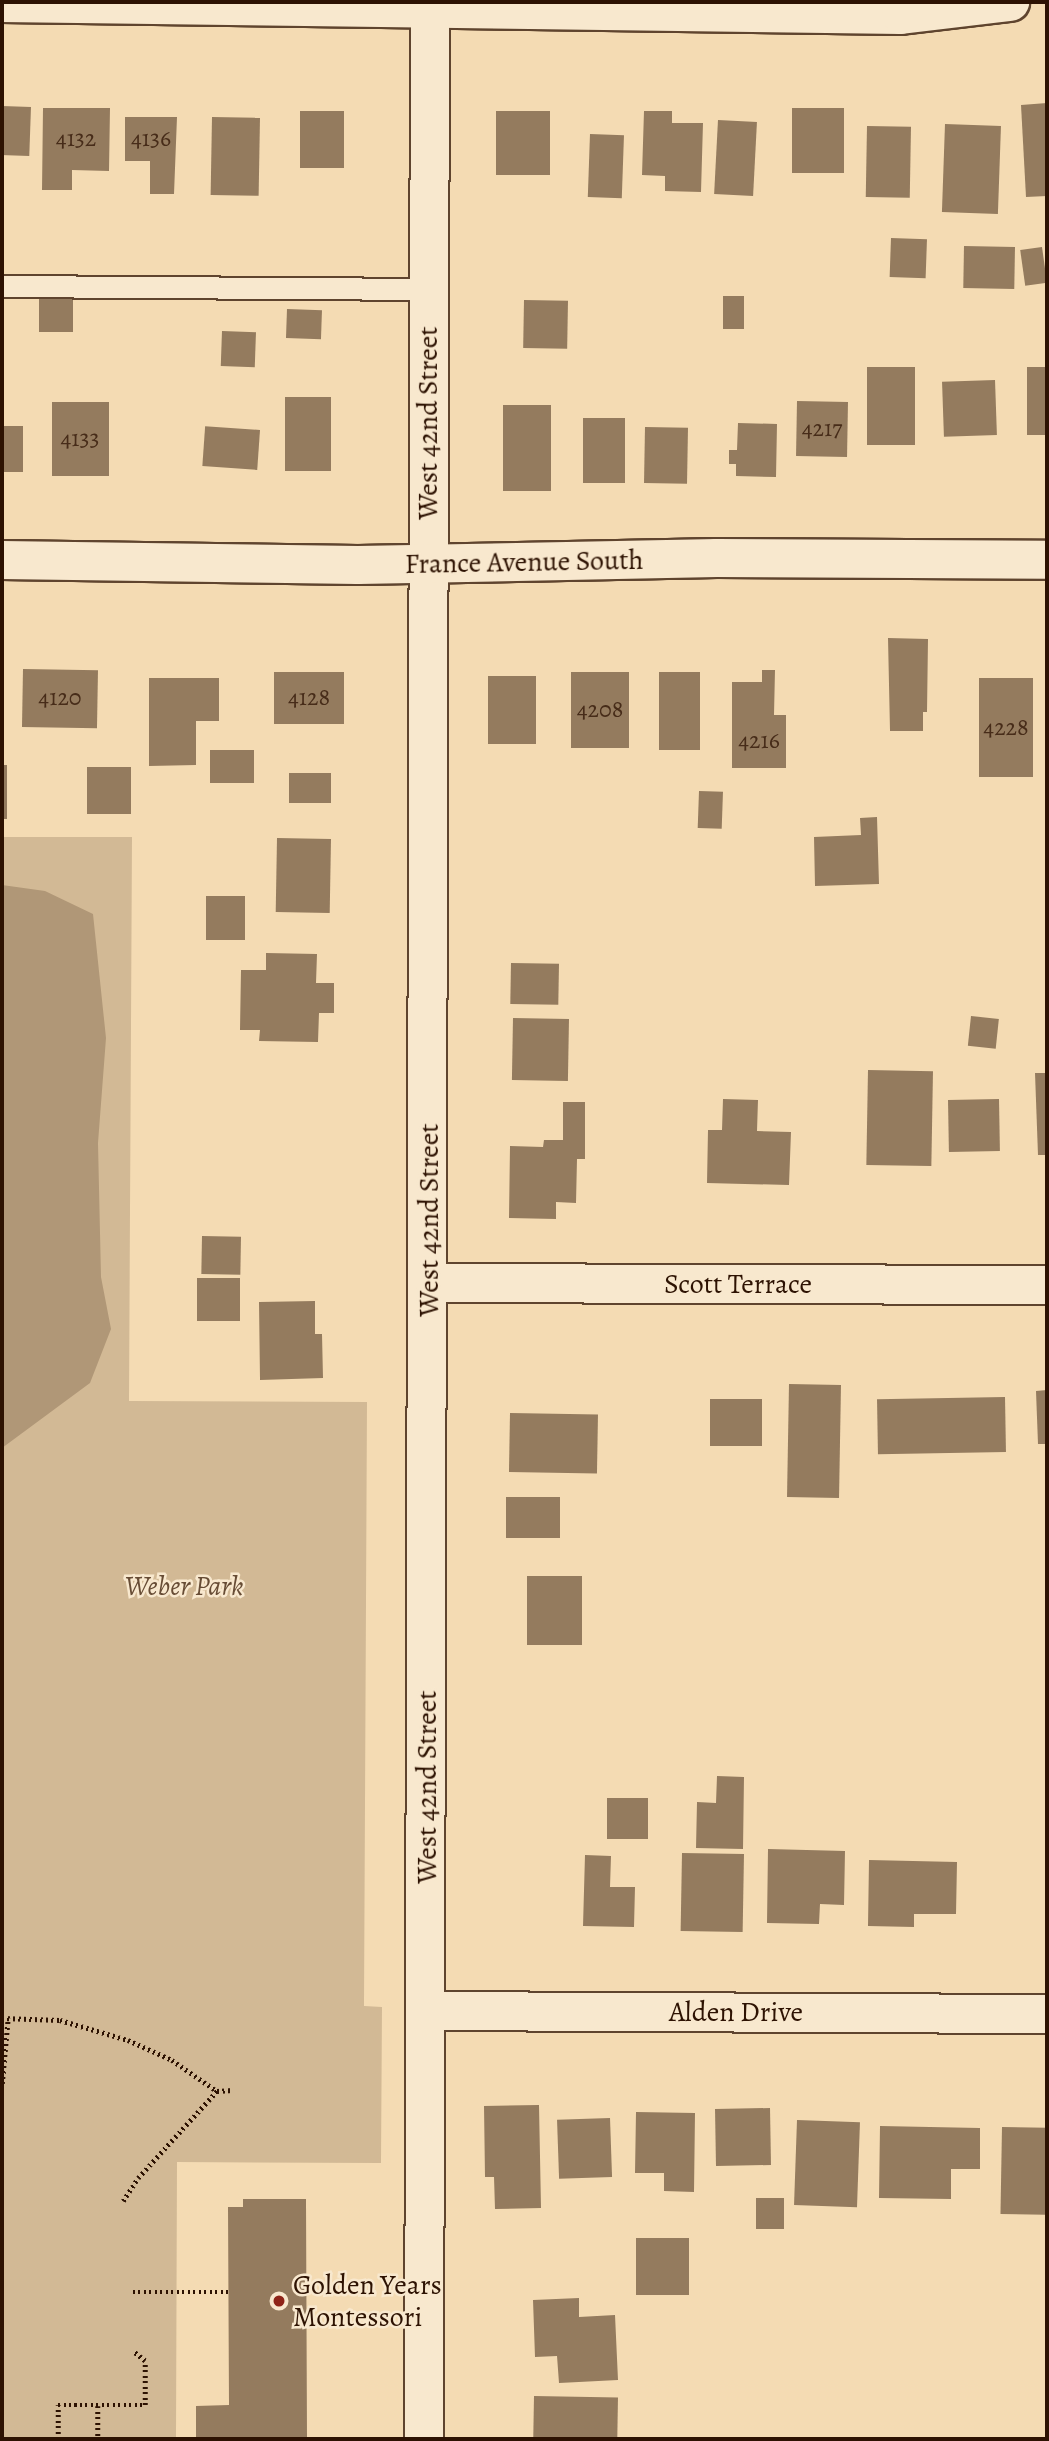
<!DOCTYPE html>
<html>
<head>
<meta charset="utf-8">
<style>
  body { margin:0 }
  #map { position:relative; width:1049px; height:2441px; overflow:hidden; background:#f4dbb3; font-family:Alegreya,serif }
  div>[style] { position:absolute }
  .green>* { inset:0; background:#d2b995 }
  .water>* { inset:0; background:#b09777 }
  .building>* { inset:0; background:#947b5e; transform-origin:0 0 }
  .path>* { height:4.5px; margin-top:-2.25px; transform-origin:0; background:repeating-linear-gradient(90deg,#2d1202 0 2px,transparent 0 5.5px) }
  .roads { filter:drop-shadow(2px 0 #5f442e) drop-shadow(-2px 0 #5f442e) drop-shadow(0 2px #5f442e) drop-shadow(0 -2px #5f442e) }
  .service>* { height:21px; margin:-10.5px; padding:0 10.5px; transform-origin:10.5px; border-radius:10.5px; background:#f8e8ce }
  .minor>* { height:38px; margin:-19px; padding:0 19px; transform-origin:19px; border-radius:19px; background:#f8e8ce }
  .secondary>* { height:38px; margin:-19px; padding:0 19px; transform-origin:19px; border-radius:19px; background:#f8e8ce }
  .dots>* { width:19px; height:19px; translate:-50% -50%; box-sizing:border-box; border:4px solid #f8e8ce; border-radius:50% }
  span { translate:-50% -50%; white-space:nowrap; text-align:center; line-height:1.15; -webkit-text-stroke:5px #f8e8ce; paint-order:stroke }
  .number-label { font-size:24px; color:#472c19 }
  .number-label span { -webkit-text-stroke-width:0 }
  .street-label { font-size:28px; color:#2d1202 }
  .park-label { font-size:28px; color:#674c35; font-style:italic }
  .poi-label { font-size:28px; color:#2d1202 }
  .left { translate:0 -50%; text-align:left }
  .frame { position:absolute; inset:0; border:4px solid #2d1202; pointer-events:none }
</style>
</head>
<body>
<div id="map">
  <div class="green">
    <i style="clip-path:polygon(2px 837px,132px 837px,129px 1401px,367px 1402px,364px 2006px,382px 2007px,381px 2163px,177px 2162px,176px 2439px,2px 2439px)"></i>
  </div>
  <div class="water">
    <i style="clip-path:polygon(2px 885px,45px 891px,93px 914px,106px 1038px,98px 1143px,101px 1277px,111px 1329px,90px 1383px,2px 1448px)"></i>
  </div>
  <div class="building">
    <i style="clip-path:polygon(1047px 103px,1047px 196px,1026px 197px,1021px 105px)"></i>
    <i style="left:2px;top:106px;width:29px;height:49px;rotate:2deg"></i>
    <i style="clip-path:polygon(43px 108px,110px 108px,109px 171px,72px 170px,72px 190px,42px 190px)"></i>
    <i style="left:792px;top:108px;width:52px;height:65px"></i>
    <i style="left:300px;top:111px;width:44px;height:57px"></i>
    <i style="left:496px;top:111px;width:54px;height:64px"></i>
    <i style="clip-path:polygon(644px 111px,672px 111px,672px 123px,703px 123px,701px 192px,665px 191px,665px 176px,642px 175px)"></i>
    <i style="clip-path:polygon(125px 117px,177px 117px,174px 194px,150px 194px,150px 161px,125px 161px)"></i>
    <i style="left:212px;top:117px;width:48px;height:78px;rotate:1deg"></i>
    <i style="left:718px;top:120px;width:39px;height:74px;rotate:3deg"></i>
    <i style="left:945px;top:124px;width:56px;height:88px;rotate:2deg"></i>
    <i style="left:867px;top:126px;width:44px;height:71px;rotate:1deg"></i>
    <i style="left:590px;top:134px;width:34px;height:63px;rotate:2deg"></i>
    <i style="left:891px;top:238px;width:36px;height:39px;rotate:2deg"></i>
    <i style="left:964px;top:246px;width:51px;height:42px;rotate:1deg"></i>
    <i style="left:1042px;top:247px;width:36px;height:22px;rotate:82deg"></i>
    <i style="left:723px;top:296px;width:21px;height:33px"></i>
    <i style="left:39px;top:298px;width:34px;height:34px"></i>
    <i style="left:524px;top:300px;width:44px;height:48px;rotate:1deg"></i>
    <i style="left:287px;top:309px;width:35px;height:29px;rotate:2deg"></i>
    <i style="left:222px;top:331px;width:34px;height:35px;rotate:2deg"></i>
    <i style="left:867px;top:367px;width:48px;height:78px"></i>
    <i style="left:1027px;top:367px;width:20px;height:68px"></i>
    <i style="left:995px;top:380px;width:55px;height:53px;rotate:88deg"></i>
    <i style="left:285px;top:397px;width:46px;height:74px"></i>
    <i style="left:797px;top:401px;width:51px;height:55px;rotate:1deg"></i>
    <i style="left:52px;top:402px;width:57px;height:74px"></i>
    <i style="left:503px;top:405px;width:48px;height:86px"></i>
    <i style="left:583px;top:418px;width:42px;height:65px"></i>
    <i style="clip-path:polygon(738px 423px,777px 424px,776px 477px,736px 476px,736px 464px,729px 464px,729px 450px,737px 450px)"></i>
    <i style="left:2px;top:426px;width:21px;height:46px"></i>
    <i style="left:645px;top:427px;width:43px;height:56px;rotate:1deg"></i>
    <i style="left:260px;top:430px;width:40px;height:55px;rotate:94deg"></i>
    <i style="clip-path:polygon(888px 638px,928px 639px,927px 712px,923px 712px,923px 731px,890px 731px)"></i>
    <i style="left:23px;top:669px;width:75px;height:58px;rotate:1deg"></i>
    <i style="clip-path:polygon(762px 670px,775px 670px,774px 715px,786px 715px,786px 768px,732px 768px,732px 682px,762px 682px)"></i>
    <i style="left:274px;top:672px;width:70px;height:52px"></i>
    <i style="left:571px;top:672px;width:58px;height:76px"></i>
    <i style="left:659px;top:672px;width:41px;height:78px"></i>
    <i style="left:488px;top:676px;width:48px;height:68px"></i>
    <i style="clip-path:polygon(149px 678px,219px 678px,219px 721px,196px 721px,196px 765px,149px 766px)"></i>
    <i style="left:979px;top:678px;width:54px;height:99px"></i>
    <i style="left:210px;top:750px;width:44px;height:33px"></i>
    <i style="left:2px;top:765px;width:5px;height:54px"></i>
    <i style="left:87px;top:767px;width:44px;height:47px"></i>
    <i style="left:289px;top:773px;width:42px;height:30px"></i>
    <i style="left:699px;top:791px;width:24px;height:37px;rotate:2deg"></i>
    <i style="clip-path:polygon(877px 817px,879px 884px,815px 886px,814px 837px,861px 835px,860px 818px)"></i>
    <i style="left:277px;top:838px;width:54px;height:74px;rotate:1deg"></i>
    <i style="left:206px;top:896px;width:39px;height:44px"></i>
    <i style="clip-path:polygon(266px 953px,317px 954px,316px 983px,334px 983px,334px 1013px,319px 1013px,318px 1042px,259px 1041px,260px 1030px,240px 1030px,241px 970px,266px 970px)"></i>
    <i style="left:511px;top:963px;width:48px;height:41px;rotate:1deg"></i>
    <i style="left:971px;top:1016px;width:28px;height:30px;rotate:6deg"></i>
    <i style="left:513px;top:1018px;width:56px;height:62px;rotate:1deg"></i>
    <i style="left:868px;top:1070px;width:65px;height:95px;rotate:1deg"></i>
    <i style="clip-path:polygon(1035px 1073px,1047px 1073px,1047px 1155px,1038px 1155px)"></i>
    <i style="clip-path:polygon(723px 1099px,758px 1100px,757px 1131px,791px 1132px,789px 1185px,707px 1183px,708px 1130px,722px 1130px)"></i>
    <i style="left:999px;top:1099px;width:52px;height:51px;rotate:89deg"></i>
    <i style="clip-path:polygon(563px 1102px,585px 1102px,585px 1159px,577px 1159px,576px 1203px,556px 1202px,556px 1219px,509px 1218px,510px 1146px,543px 1147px,544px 1140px,563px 1140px)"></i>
    <i style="left:202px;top:1236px;width:39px;height:38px;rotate:1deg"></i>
    <i style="left:197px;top:1278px;width:43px;height:43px"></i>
    <i style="clip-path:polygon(315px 1301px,315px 1334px,322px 1334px,323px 1378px,260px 1380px,259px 1302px)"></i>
    <i style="left:789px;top:1384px;width:52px;height:113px;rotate:1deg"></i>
    <i style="clip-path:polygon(1047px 1390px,1047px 1444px,1038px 1444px,1036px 1391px)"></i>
    <i style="left:1005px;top:1397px;width:55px;height:128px;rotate:89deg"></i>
    <i style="left:710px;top:1399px;width:52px;height:47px"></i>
    <i style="left:510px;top:1413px;width:88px;height:59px;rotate:1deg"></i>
    <i style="left:506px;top:1497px;width:54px;height:41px"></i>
    <i style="left:527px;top:1576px;width:55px;height:69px"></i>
    <i style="clip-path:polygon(717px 1776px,744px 1777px,743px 1849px,696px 1848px,697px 1802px,716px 1803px)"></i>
    <i style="left:648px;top:1798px;width:41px;height:41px;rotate:90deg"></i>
    <i style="clip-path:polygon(768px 1849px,845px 1851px,844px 1905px,820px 1904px,819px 1924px,767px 1923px)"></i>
    <i style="left:682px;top:1853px;width:62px;height:78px;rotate:1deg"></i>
    <i style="clip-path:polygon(585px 1855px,611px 1856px,610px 1887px,635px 1887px,634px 1927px,583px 1926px)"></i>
    <i style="clip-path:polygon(869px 1860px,957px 1862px,956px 1914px,914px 1914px,914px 1927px,868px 1926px)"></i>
    <i style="clip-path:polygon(539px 2105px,541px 2208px,495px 2209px,494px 2177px,485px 2177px,484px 2106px)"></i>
    <i style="left:770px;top:2108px;width:57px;height:55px;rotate:89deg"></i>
    <i style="clip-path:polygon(636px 2112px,695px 2113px,694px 2192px,664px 2191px,664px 2173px,635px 2173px)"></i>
    <i style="left:610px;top:2118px;width:59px;height:53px;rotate:88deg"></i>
    <i style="left:797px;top:2120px;width:63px;height:85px;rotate:2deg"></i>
    <i style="clip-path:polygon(880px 2126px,980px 2128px,980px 2169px,951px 2169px,951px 2199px,879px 2198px)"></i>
    <i style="left:1002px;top:2127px;width:45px;height:87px;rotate:1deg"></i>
    <i style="left:756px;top:2198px;width:28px;height:31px"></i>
    <i style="clip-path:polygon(243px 2199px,306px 2199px,307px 2439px,196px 2439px,196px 2406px,229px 2405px,228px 2207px,243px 2207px)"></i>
    <i style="left:636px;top:2238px;width:53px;height:57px"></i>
    <i style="clip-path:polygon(579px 2298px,579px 2317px,615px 2315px,618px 2380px,559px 2383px,557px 2356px,535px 2357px,533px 2300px)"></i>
    <i style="left:534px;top:2396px;width:84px;height:43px;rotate:1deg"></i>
  </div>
  <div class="path">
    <i style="left:2px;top:2018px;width:58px;rotate:2deg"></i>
    <i style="left:60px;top:2020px;width:71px;rotate:16.4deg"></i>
    <i style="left:128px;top:2040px;width:48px;rotate:24.4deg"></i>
    <i style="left:172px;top:2060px;width:55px;rotate:34.6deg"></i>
    <i style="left:217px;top:2091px;width:16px;rotate:-4deg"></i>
    <i style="left:2px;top:2084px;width:66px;rotate:-84.8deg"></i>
    <i style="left:123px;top:2201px;width:27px;rotate:-57deg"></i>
    <i style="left:138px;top:2178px;width:118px;rotate:-47.8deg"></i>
    <i style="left:133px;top:2292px;width:95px"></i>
    <i style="left:98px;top:2406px;width:33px;rotate:90deg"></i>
    <i style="left:58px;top:2439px;width:34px;rotate:-90deg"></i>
    <i style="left:58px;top:2405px;width:87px"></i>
    <i style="left:145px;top:2405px;width:44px;rotate:-90deg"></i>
    <i style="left:145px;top:2361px;width:14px;rotate:-141deg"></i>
  </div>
  <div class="roads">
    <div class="service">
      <i style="left:2px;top:286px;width:425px;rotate:0.4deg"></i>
    </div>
    <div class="minor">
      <i style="left:2px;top:3px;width:899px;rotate:0.76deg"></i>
      <i style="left:901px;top:15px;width:110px;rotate:-6.8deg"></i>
      <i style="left:430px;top:1283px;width:617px;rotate:0.19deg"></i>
      <i style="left:425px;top:2011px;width:622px;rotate:0.28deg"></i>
      <i style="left:424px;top:2439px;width:2437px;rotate:-89.86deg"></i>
    </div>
    <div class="secondary">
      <i style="left:2px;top:560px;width:356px;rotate:0.8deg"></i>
      <i style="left:358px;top:565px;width:359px;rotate:-1.1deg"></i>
      <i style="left:717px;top:558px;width:330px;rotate:0.3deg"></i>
    </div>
  </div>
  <div class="dots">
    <i style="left:279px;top:2301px;background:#8f2418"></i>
  </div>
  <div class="number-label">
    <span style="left:76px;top:139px">4132</span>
    <span style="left:151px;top:139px">4136</span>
    <span style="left:822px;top:429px">4217</span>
    <span style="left:80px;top:439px">4133</span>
    <span style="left:60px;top:698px">4120</span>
    <span style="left:309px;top:698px">4128</span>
    <span style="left:600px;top:710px">4208</span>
    <span style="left:1006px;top:728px">4228</span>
    <span style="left:759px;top:741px">4216</span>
  </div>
  <div class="street-label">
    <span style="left:428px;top:423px;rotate:-90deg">West 42nd Street</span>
    <span style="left:524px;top:562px;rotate:-1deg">France Avenue South</span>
    <span style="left:429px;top:1220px;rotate:-90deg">West 42nd Street</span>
    <span style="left:738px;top:1284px">Scott Terrace</span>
    <span style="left:427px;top:1787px;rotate:-90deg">West 42nd Street</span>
    <span style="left:736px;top:2012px">Alden Drive</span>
  </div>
  <div class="park-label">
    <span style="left:184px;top:1586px">Weber Park</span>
  </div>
  <div class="poi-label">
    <span class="left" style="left:293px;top:2301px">Golden Years<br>Montessori</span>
  </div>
  <div class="frame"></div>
</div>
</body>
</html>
